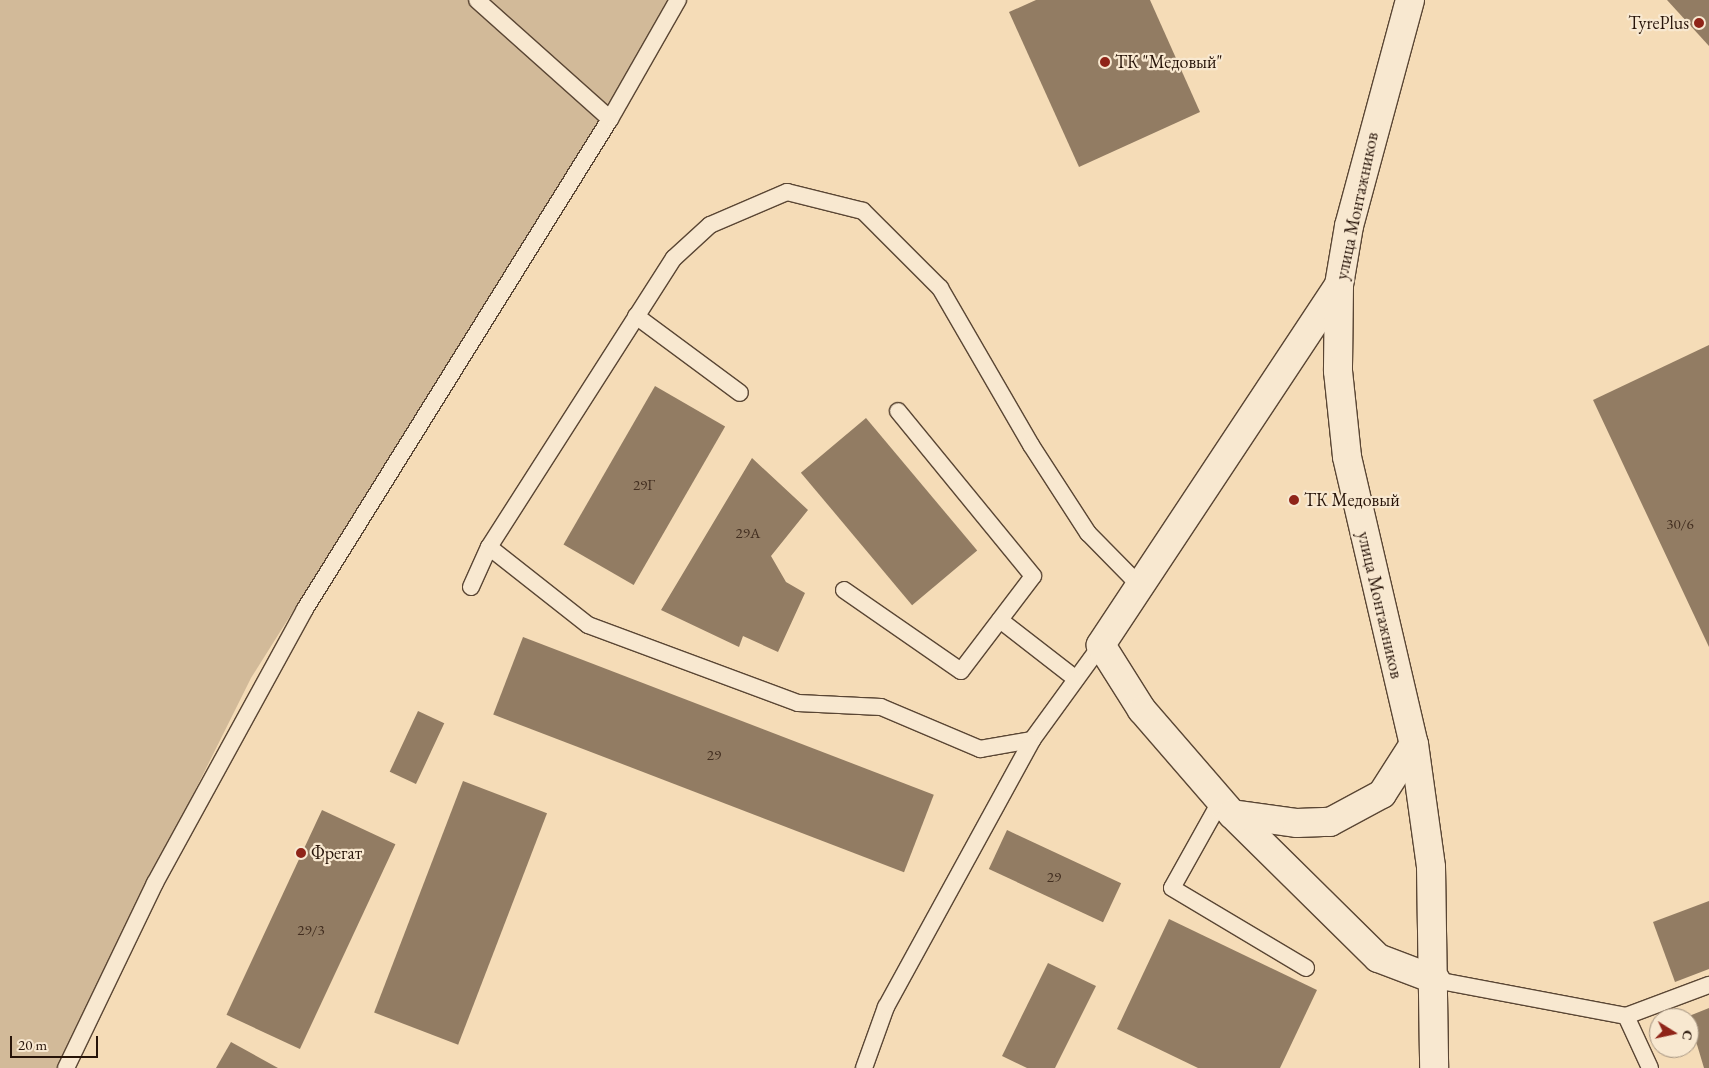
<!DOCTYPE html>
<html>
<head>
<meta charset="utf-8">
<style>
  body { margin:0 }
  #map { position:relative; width:1709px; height:1068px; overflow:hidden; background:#f5dcb7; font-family:"EB Garamond",serif }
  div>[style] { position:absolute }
  .green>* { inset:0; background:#d2ba99 }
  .building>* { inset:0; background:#927c63; transform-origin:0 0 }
  .roads { filter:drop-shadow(1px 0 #5a4634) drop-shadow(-1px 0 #5a4634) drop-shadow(0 1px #5a4634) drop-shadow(0 -1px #5a4634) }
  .lane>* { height:16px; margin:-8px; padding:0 8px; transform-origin:8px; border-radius:8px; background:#f8e8d0 }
  .street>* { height:28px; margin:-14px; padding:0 14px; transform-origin:14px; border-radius:14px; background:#f8e8d0 }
  .secondary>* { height:28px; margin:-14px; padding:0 14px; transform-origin:14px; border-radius:14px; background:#f8e8d0 }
  .dots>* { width:14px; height:14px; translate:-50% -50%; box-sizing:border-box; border:2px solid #f8e8d0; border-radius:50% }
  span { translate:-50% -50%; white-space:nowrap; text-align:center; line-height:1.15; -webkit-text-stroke:4.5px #f8e8d0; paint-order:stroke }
  .number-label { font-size:15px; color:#422e20 }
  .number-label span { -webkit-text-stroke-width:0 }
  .poi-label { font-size:18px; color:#271409 }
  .right { translate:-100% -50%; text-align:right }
  .left { translate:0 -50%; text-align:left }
  .street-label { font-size:18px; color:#271409 }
  .north { position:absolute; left:1649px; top:1008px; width:50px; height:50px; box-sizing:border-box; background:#f8e8d0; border:1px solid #a49380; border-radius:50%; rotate:100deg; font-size:14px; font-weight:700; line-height:20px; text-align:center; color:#271409 }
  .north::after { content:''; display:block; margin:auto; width:18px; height:22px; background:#8f2418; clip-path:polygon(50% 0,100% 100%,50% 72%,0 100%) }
  .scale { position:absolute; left:10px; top:1036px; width:88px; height:22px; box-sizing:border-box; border:2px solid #271409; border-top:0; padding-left:6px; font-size:15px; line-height:18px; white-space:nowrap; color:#271409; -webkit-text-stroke:4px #f8e8d0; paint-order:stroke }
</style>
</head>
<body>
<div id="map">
  <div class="green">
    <i style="clip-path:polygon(0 0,678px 0,251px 678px,57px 1068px,0 1068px)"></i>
  </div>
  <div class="building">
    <i style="clip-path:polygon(1036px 0,1150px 0,1200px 112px,1079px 167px,1009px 12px)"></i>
    <i style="clip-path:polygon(1667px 0,1709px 0,1709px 46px)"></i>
    <i style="clip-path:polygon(1709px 345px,1709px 647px,1593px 400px)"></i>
    <i style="left:655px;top:386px;width:81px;height:183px;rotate:30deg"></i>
    <i style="left:866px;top:418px;width:173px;height:85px;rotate:50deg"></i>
    <i style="clip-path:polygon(752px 458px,808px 510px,771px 556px,786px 582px,805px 593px,778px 652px,743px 636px,739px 647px,661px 610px)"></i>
    <i style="left:523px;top:637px;width:440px;height:83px;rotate:21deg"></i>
    <i style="left:418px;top:711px;width:29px;height:67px;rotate:25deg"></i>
    <i style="left:463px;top:781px;width:90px;height:248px;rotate:21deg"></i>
    <i style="left:322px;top:810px;width:81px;height:226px;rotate:25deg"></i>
    <i style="left:1007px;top:830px;width:126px;height:43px;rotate:25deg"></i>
    <i style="clip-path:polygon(1709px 901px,1709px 969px,1675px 982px,1653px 922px)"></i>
    <i style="clip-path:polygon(1169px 919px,1317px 990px,1280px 1068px,1198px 1068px,1117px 1029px)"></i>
    <i style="clip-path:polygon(1048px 963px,1096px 986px,1055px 1068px,1027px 1068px,1002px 1056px)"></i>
    <i style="clip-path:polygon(1709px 1008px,1709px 1068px,1704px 1068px,1689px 1018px,1684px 1018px)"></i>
    <i style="clip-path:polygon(231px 1042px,278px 1068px,216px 1068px)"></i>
  </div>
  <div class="roads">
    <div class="lane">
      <i style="left:610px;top:119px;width:137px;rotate:-60.3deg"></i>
      <i style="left:636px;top:316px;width:129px;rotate:36.5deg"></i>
      <i style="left:489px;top:547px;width:343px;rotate:-57.4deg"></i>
      <i style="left:674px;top:258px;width:49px;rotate:-42.5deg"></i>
      <i style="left:710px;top:225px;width:84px;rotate:-23.2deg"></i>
      <i style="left:787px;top:192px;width:78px;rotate:14deg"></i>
      <i style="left:863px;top:211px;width:109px;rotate:45deg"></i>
      <i style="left:940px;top:288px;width:181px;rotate:59.9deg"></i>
      <i style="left:1031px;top:445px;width:105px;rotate:57.1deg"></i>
      <i style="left:1088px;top:533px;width:77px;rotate:45.5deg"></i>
      <i style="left:471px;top:587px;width:44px;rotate:-65.8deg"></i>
      <i style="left:489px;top:547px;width:126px;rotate:38.2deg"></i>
      <i style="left:588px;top:625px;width:224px;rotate:20.4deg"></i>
      <i style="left:798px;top:703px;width:83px;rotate:2.8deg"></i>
      <i style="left:881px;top:707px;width:108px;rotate:23deg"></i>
      <i style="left:980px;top:749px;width:53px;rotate:-9.8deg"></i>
      <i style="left:1032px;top:740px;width:117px;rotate:-54deg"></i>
      <i style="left:844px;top:590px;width:142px;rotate:34.7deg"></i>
      <i style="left:961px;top:671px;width:119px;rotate:-52.8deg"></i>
      <i style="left:1033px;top:576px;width:213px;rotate:-129.3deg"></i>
      <i style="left:1000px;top:620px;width:96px;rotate:37.8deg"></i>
      <i style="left:1220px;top:802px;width:98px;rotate:119.2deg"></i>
      <i style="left:1172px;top:888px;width:156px;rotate:30.8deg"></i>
      <i style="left:1436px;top:980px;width:193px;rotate:10.7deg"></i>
      <i style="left:1626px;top:1016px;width:57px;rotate:65.2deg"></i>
      <i style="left:1626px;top:1016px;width:89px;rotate:-20.5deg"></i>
      <i style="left:66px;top:1068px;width:205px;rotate:-64.3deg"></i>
      <i style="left:155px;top:883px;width:312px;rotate:-61.3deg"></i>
      <i style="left:305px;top:609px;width:577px;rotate:-58.1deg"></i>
      <i style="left:610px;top:119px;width:178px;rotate:-138.2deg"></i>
      <i style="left:864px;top:1068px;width:65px;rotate:-70.2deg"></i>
      <i style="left:886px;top:1007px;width:304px;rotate:-61.3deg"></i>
    </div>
    <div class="street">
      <i style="left:1339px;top:285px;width:432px;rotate:123.5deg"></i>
      <i style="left:1101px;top:645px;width:77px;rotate:57.8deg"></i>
      <i style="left:1142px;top:710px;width:138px;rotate:49.1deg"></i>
      <i style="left:1232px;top:814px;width:205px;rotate:44.6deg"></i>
      <i style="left:1378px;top:958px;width:62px;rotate:20.8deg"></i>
      <i style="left:1232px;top:814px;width:66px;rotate:7.9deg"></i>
      <i style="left:1297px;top:823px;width:33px;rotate:-2deg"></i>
      <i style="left:1330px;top:822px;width:59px;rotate:-28.3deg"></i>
      <i style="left:1382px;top:794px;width:59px;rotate:-57.4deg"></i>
    </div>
    <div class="secondary">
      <i style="left:1410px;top:0;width:234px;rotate:105.1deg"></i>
      <i style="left:1349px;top:226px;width:60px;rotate:99.6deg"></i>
      <i style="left:1339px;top:285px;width:86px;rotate:90.7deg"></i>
      <i style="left:1338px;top:371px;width:86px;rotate:84deg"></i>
      <i style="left:1347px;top:457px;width:295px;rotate:76.9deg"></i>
      <i style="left:1414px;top:744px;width:124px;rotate:82.1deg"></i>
      <i style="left:1431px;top:867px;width:201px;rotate:89.1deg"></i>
    </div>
  </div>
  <div class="dots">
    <i style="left:1699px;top:23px;background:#8f2418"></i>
    <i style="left:1105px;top:62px;background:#8f2418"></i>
    <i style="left:1294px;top:500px;background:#8f2418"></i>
    <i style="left:301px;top:853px;background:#8f2418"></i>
  </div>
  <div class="number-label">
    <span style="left:644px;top:485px">29Г</span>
    <span style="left:1680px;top:524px">30/6</span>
    <span style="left:748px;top:533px">29А</span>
    <span style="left:714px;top:755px">29</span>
    <span style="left:1054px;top:877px">29</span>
    <span style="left:311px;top:930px">29/3</span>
  </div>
  <div class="poi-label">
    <span class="right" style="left:1689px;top:23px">TyrePlus</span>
    <span class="left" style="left:1115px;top:62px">ТК "Медовый"</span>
    <span class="left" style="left:1304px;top:500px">ТК Медовый</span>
    <span class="left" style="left:311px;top:853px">Фрегат</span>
  </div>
  <div class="street-label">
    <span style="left:1357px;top:206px;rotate:-78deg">улица Монтажников</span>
    <span style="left:1380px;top:605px;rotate:77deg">улица Монтажников</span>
  </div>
  <div class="north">С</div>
  <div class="scale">20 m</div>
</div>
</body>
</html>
